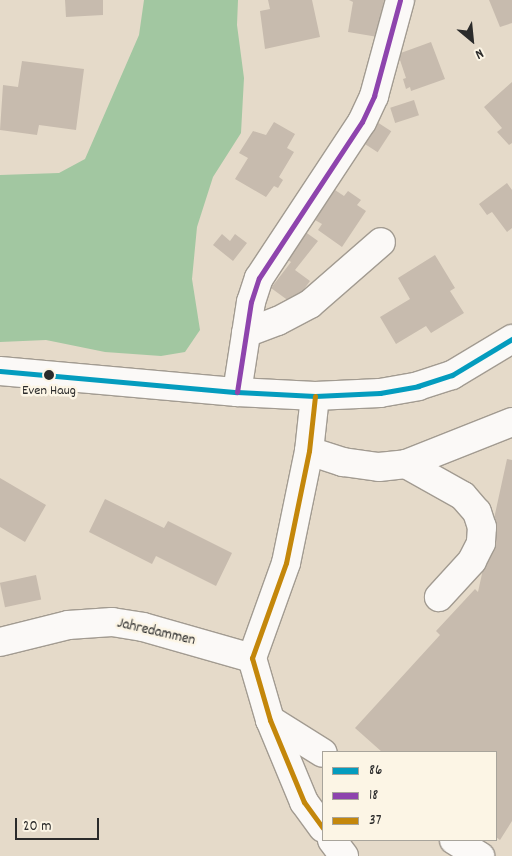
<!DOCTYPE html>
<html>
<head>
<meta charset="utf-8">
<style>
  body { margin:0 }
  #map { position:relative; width:512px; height:856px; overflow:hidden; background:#e5dac9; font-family:Dekko,sans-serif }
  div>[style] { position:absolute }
  .forest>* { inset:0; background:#a2c7a1 }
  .building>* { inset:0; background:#c7bbae; transform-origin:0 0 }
  .roads { filter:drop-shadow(1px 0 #a29b91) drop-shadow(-1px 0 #a29b91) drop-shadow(0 1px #a29b91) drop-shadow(0 -1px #a29b91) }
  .minor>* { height:28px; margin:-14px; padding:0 14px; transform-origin:14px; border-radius:14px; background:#fbf9f7 }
  .bus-1>* { height:5px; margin:-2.5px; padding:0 2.5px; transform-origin:2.5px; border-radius:2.5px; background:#049cbe }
  .bus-2>* { height:5px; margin:-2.5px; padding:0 2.5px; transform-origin:2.5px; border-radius:2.5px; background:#8e44ad }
  .bus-3>* { height:5px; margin:-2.5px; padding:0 2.5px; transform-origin:2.5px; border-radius:2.5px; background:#c4870b }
  .dots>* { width:14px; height:14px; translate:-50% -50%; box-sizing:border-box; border:2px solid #fcf5e5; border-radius:50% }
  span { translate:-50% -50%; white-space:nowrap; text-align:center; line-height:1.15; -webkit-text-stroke:5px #fcf5e5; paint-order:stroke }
  .bus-label { font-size:14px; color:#2b2b2b }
  .street-label { font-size:15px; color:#2b2b2b }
  .legend { position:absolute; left:322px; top:751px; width:175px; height:90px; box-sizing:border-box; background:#fcf5e5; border:1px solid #a8a49b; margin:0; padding:6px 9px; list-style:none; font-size:15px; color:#2b2b2b }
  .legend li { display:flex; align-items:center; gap:10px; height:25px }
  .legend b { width:25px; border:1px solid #a8a49b }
  .north { position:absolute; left:447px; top:15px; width:50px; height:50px; -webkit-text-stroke:4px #fcf5e5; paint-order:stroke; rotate:152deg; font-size:14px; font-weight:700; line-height:20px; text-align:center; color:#2b2b2b }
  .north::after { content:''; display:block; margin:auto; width:18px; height:22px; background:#2b2b2b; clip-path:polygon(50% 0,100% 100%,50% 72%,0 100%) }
  .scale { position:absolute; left:15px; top:818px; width:84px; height:22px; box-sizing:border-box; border:2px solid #2b2b2b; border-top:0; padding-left:6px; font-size:15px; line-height:18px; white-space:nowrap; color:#2b2b2b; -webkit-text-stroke:4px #fcf5e5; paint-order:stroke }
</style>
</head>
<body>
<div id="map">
  <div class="forest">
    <i style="clip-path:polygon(144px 0,238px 0,237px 25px,244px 78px,241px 133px,213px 177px,197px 227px,192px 279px,200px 330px,185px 352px,161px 356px,105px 352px,46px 340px,0 342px,0 175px,59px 173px,85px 159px,139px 35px)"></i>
  </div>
  <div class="building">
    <i style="clip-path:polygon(65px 0,103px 0,103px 15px,66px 17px)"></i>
    <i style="clip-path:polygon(268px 0,312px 0,320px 37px,265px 49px,260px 11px,270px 9px)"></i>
    <i style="clip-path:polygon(349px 0,384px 0,378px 37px,348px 32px,353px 2px)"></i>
    <i style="clip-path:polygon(489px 0,512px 0,512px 23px,500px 27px)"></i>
    <i style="clip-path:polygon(431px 42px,445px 79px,411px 91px,410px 87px,406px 89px,403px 79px,406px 78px,398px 54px)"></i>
    <i style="clip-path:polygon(22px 61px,84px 69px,76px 130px,39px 125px,37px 135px,0 130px,3px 85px,18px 87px)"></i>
    <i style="clip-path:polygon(512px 82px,512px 143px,509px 145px,497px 132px,502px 128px,484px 107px)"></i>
    <i style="left:414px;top:100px;width:16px;height:25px;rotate:72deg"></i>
    <i style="clip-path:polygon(274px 122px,295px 134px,287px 148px,294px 152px,279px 177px,283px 180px,278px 188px,274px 186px,266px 197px,235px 179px,248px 158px,239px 153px,253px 131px,266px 135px)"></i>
    <i style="left:377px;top:122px;width:17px;height:25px;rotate:33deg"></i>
    <i style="clip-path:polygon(507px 183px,512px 190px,512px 228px,507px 232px,492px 212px,487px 215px,479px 204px)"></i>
    <i style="clip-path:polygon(335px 190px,344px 196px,348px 191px,361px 200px,357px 205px,366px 211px,342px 247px,318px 230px,322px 224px,315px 220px)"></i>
    <i style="clip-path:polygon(304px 231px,318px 241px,295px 270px,310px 281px,293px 304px,271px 288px,291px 262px,285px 258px)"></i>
    <i style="clip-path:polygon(222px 234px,230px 241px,235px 234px,247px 243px,233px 261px,213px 245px)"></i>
    <i style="clip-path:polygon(435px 255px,455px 288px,450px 291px,464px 313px,431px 333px,426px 326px,396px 344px,380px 317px,410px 299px,398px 278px)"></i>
    <i style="clip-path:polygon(507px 459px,512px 460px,512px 821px,500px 840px,496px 837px,496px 752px,382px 752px,355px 728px,440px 635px,436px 631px,475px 589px,478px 592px)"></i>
    <i style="clip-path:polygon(0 478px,46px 505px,25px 542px,0 527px)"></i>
    <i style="clip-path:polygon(105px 499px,164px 528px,168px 521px,232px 553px,216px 586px,156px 556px,152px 564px,89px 532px)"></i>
    <i style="left:36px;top:575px;width:25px;height:37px;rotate:78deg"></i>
  </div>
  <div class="roads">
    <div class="minor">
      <i style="left:246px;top:333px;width:34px;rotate:-21deg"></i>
      <i style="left:278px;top:321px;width:36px;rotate:-28deg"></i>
      <i style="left:310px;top:304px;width:94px;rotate:-41.1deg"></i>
      <i style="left:0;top:371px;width:238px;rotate:5.1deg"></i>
      <i style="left:237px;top:392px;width:78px;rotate:2.9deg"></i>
      <i style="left:315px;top:396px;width:65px;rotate:-2.6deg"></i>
      <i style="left:380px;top:393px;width:39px;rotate:-10deg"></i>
      <i style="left:418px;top:386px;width:36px;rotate:-18deg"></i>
      <i style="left:452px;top:375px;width:70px;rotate:-31deg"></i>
      <i style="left:237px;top:392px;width:91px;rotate:-81.2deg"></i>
      <i style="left:251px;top:302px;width:25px;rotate:-72deg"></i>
      <i style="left:259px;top:278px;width:187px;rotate:-56.6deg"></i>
      <i style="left:362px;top:122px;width:29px;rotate:-65deg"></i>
      <i style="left:374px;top:96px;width:99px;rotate:-74.8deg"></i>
      <i style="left:315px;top:396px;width:55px;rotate:96.2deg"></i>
      <i style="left:309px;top:451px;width:114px;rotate:101.6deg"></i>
      <i style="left:286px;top:563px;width:101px;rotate:109.7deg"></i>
      <i style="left:252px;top:658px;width:65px;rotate:73.8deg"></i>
      <i style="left:270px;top:720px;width:89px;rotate:67.5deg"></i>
      <i style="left:304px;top:802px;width:32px;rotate:54deg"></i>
      <i style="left:309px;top:451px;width:36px;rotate:18deg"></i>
      <i style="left:343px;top:462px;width:36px;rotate:8deg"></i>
      <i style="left:379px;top:467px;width:27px;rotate:-6deg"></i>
      <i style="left:406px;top:464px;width:114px;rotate:-21.6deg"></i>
      <i style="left:406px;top:464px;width:65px;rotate:29.3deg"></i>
      <i style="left:463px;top:496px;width:21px;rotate:49deg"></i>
      <i style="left:477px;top:512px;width:16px;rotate:72deg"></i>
      <i style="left:482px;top:527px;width:16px;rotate:94deg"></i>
      <i style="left:481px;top:543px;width:20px;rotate:117deg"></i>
      <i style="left:472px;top:561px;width:49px;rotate:132.5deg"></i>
      <i style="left:0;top:642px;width:70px;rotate:-14deg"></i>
      <i style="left:68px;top:625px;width:44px;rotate:-3.9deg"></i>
      <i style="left:112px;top:622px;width:31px;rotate:9deg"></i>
      <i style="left:143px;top:627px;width:113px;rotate:15.9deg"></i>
      <i style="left:270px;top:720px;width:62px;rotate:31.9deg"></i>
      <i style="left:332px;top:840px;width:20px;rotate:53deg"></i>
      <i style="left:454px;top:840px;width:31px;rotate:32deg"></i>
    </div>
  </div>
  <div class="bus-1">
    <i style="left:0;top:371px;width:238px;rotate:5.1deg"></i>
    <i style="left:237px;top:392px;width:78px;rotate:2.9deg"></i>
    <i style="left:315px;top:396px;width:65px;rotate:-2.6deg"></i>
    <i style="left:380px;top:393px;width:39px;rotate:-10deg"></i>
    <i style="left:418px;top:386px;width:36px;rotate:-18deg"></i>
    <i style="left:452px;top:375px;width:70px;rotate:-31deg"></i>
  </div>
  <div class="bus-2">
    <i style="left:237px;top:392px;width:91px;rotate:-81.2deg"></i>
    <i style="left:251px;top:302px;width:25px;rotate:-72deg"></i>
    <i style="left:259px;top:278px;width:187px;rotate:-56.6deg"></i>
    <i style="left:362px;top:122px;width:29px;rotate:-65deg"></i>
    <i style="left:374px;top:96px;width:99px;rotate:-74.8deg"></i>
  </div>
  <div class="bus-3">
    <i style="left:315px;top:396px;width:55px;rotate:96.2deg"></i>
    <i style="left:309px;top:451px;width:114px;rotate:101.6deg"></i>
    <i style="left:286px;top:563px;width:101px;rotate:109.7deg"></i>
    <i style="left:252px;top:658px;width:65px;rotate:73.8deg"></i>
    <i style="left:270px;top:720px;width:89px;rotate:67.5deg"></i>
    <i style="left:304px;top:802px;width:32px;rotate:54deg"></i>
  </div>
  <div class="dots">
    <i style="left:49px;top:375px;background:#2b2b2b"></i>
  </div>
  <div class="bus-label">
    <span style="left:49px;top:391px">Even Haug</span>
  </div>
  <div class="street-label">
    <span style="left:156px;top:633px;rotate:13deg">Jahredammen</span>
  </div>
  <ul class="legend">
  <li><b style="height:6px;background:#049cbe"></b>86</li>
  <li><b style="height:6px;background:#8e44ad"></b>18</li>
  <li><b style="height:6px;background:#c4870b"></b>37</li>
  </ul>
  <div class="north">N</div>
  <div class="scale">20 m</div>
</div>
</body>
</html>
